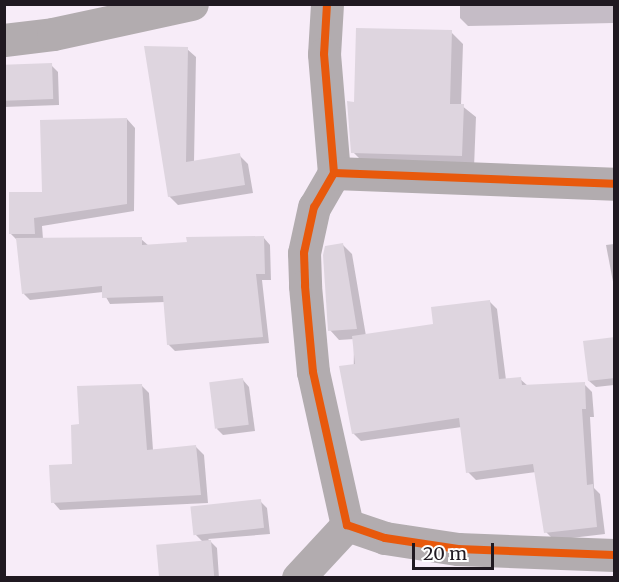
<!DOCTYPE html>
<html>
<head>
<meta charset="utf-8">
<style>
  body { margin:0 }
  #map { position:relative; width:619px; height:582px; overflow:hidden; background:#f7ecf8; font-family:Merriweather,serif }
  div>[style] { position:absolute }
  .shadow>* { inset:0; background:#0003 }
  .building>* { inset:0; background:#ded5df; transform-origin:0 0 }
  .minor>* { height:33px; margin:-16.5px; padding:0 16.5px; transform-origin:16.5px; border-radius:16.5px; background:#b2acaf }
  .cycleway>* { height:8px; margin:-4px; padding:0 4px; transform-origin:4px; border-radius:4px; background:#e8590c }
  span { translate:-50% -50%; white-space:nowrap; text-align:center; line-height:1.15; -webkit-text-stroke:5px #fff; paint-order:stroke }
  .frame { position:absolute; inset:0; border:6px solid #201921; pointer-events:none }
  .scale { position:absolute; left:412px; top:543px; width:82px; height:27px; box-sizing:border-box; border:3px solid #201921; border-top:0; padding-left:8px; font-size:18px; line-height:21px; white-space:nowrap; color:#201921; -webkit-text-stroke:4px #fff; paint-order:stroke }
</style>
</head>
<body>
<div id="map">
  <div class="shadow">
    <i style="clip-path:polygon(460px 4px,614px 4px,614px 23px,468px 26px,460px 18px)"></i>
    <i style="clip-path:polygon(451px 32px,463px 44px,461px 105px,476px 117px,474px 168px,365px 164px,353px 152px,356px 103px)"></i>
    <i style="clip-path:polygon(187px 49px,196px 57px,194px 162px,239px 155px,248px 164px,253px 193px,178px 205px,169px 196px)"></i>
    <i style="clip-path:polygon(51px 65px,58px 72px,59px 105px,4px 107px,4px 66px)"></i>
    <i style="clip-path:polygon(127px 119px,135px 128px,134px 211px,42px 226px,43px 239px,141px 239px,149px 246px,264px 238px,270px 245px,271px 280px,262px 280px,269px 343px,175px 351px,168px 344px,165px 302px,110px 304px,103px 292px,30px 300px,24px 294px,17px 240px,10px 233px,44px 194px)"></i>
    <i style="clip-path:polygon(342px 244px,352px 254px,366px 336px,435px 325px,489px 301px,497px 309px,506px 380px,520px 379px,528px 386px,584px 384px,592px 392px,594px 417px,590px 417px,594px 488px,600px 494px,605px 534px,554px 540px,546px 532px,536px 472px,476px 480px,468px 472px,462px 427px,361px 441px,353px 433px,354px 339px,339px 340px,330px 330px)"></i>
    <i style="clip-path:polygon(614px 244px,614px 287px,606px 245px)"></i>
    <i style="clip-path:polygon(614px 338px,614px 385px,596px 387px,589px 381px)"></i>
    <i style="clip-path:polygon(243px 380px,249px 387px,255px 431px,223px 435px,217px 429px)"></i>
    <i style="clip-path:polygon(141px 385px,149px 393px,153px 450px,196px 447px,204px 455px,208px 503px,60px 510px,53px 502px,74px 465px,81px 426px)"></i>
    <i style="clip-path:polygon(260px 501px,267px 508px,270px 534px,208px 539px,217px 548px,219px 578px,161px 578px,203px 542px,194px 533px)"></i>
  </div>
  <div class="building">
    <i style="clip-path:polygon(356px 28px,452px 30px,450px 104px,464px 104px,462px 156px,351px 153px,347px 101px,354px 102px)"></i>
    <i style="clip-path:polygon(144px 46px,188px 47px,186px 162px,240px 153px,245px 185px,168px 197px)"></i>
    <i style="left:52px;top:63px;width:36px;height:48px;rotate:88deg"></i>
    <i style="clip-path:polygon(127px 118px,127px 204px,34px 218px,35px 234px,9px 234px,9px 192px,42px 192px,40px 120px)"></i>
    <i style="clip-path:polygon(264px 236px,265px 274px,256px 274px,263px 337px,167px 345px,163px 296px,102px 298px,102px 286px,22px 294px,16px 238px,142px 237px,142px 245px,187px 242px,186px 237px)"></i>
    <i style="clip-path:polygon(343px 243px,357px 329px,328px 331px,323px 255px,325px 246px)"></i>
    <i style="clip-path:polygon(490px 300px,499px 379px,521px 377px,522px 385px,585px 382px,586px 409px,582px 409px,587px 485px,593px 484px,597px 527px,544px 533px,533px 464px,466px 473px,459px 418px,352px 434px,339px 366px,355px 364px,352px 336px,433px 324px,431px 307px)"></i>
    <i style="clip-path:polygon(615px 337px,615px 378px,588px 381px,583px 341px)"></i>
    <i style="left:243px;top:378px;width:47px;height:34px;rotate:83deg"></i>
    <i style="clip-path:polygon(142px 384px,147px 450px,196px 445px,201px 495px,51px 503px,49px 465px,72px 464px,71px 425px,79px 424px,77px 386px)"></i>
    <i style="left:261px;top:499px;width:29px;height:71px;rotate:84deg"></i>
    <i style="left:211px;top:540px;width:38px;height:55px;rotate:85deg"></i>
  </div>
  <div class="minor">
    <i style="left:327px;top:4px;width:50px;rotate:93.4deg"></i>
    <i style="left:324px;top:54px;width:119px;rotate:85.2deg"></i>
    <i style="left:334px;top:173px;width:39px;rotate:120deg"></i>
    <i style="left:314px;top:207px;width:47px;rotate:102.3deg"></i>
    <i style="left:304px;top:253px;width:33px;rotate:88deg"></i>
    <i style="left:305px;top:286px;width:86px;rotate:84.7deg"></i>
    <i style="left:313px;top:372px;width:157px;rotate:77.5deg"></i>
    <i style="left:347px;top:525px;width:40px;rotate:18.9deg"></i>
    <i style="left:385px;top:538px;width:74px;rotate:8.6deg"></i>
    <i style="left:458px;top:549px;width:156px;rotate:2.2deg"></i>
    <i style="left:4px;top:40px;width:49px;rotate:-7deg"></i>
    <i style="left:53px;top:34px;width:142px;rotate:-12.2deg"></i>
    <i style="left:334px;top:173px;width:280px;rotate:2.2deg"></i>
    <i style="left:298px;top:578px;width:72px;rotate:-47.2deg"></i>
  </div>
  <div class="cycleway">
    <i style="left:327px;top:4px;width:50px;rotate:93.4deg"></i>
    <i style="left:324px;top:54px;width:119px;rotate:85.2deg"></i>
    <i style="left:334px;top:173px;width:39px;rotate:120deg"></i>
    <i style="left:314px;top:207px;width:47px;rotate:102.3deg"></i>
    <i style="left:304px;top:253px;width:33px;rotate:88deg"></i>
    <i style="left:305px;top:286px;width:86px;rotate:84.7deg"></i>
    <i style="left:313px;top:372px;width:157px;rotate:77.5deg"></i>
    <i style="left:347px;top:525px;width:40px;rotate:18.9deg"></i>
    <i style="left:385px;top:538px;width:74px;rotate:8.6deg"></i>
    <i style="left:458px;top:549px;width:156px;rotate:2.2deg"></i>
    <i style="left:334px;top:173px;width:280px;rotate:2.2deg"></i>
  </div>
  <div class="frame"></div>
  <div class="scale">20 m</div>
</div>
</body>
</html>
